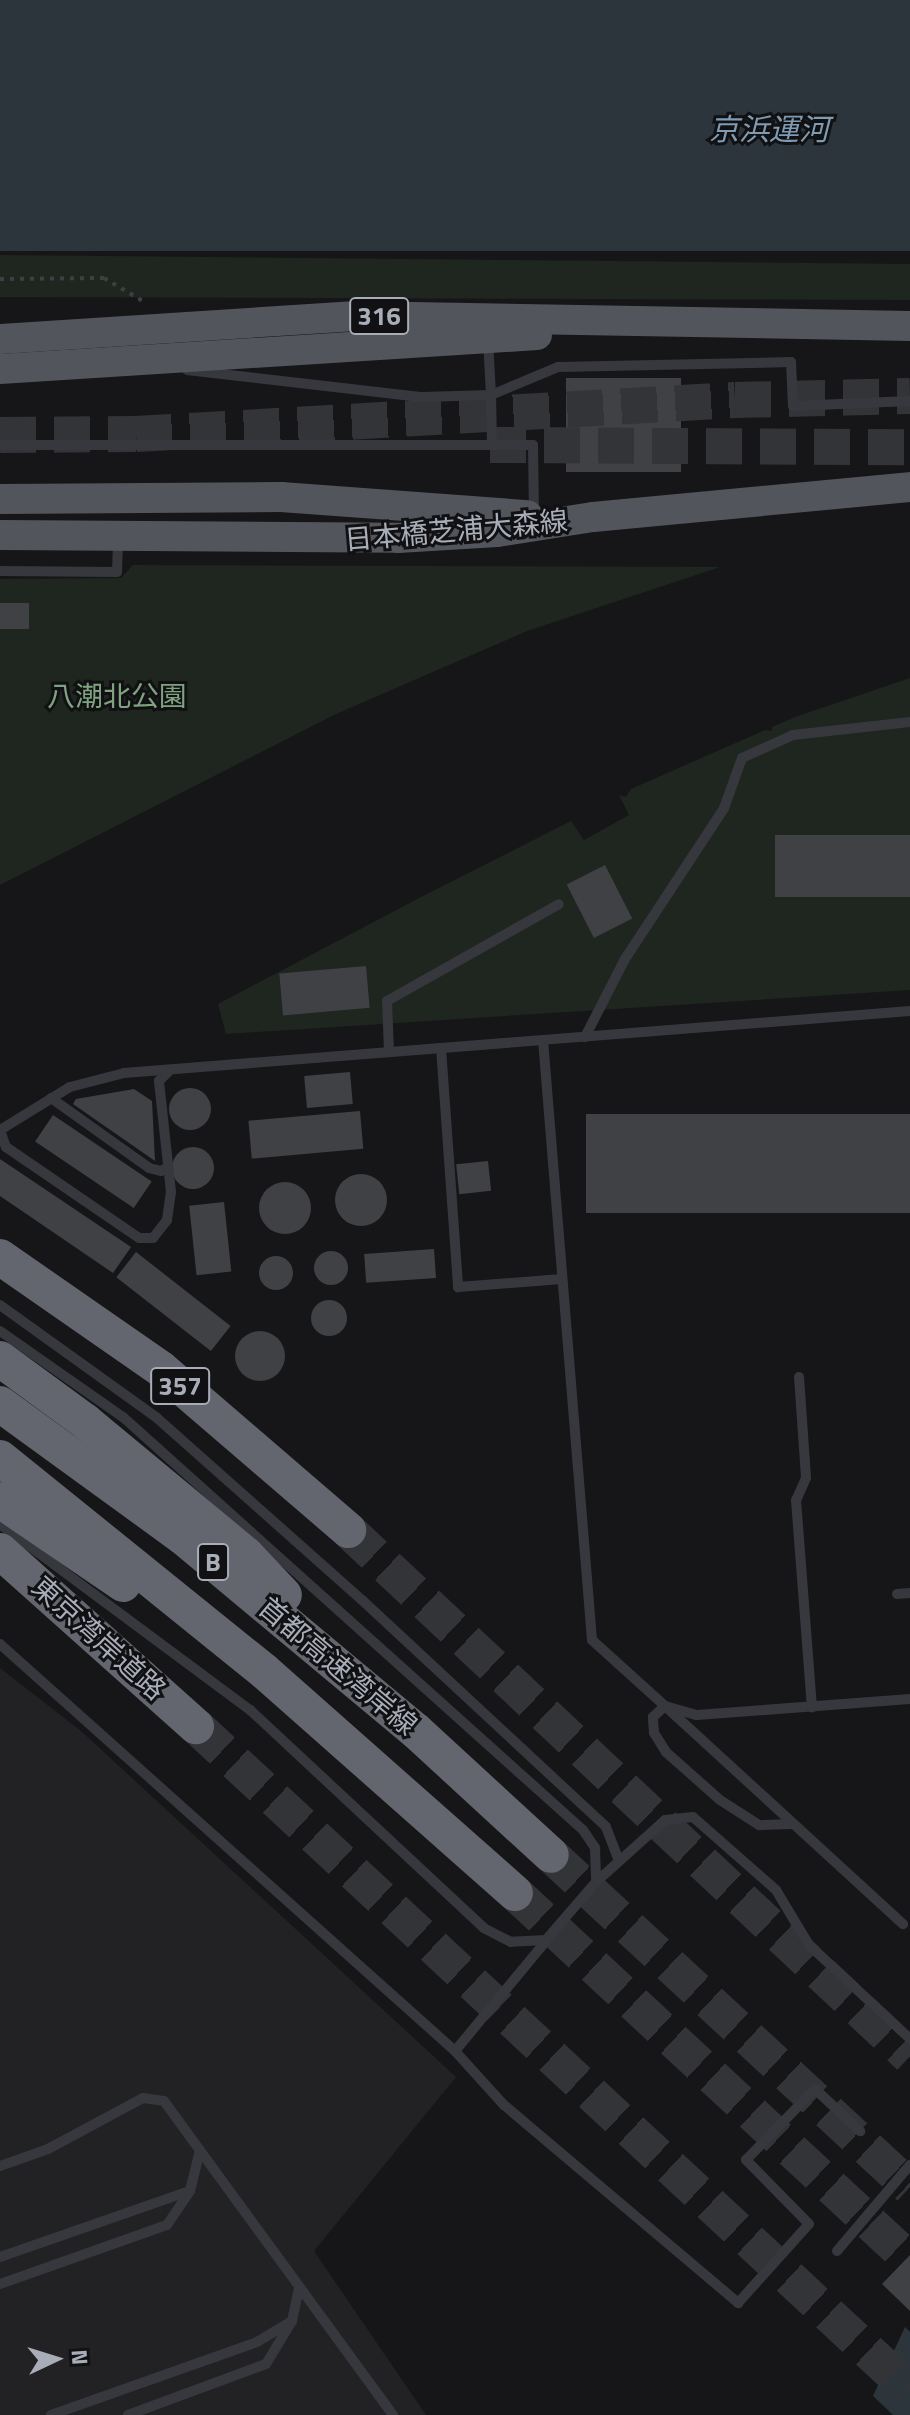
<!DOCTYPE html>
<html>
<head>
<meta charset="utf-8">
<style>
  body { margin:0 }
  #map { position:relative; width:910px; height:2415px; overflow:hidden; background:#161618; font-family:"Titillium Web","Noto Sans JP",sans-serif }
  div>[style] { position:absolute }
  .built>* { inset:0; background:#222225 }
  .green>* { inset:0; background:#1e261f }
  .water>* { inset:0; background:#2c353c; transform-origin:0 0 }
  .building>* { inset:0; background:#404145; transform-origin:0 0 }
  .round { border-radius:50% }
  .highway-tunnel>* { height:36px; margin-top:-18px; transform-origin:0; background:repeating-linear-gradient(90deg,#333438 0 36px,transparent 0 54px) }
  .path>* { height:4px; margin-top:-2px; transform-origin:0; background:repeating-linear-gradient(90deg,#3d3f44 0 4px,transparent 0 10px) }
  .lane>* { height:10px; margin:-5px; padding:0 5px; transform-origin:5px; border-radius:5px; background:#37383d }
  .primary>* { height:30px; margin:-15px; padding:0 15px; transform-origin:15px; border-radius:15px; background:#53555c }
  .highway>* { height:36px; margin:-18px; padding:0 18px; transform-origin:18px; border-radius:18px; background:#63666e }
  span { translate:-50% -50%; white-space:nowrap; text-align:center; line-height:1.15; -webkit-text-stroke:6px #111113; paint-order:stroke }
  .shield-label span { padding:2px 6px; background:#111113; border:2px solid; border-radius:6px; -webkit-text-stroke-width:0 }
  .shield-label { font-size:26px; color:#a8adb8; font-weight:700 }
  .street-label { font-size:28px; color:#a8adb8 }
  .park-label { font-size:28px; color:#7fa381 }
  .water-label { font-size:30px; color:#7f9bb3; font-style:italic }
  .north { position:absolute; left:16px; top:2319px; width:80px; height:80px; -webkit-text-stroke:6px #111113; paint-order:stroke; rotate:86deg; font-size:22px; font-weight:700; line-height:32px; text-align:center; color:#a8adb8 }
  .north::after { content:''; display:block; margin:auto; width:28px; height:36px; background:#a8adb8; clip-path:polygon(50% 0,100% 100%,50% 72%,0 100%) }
</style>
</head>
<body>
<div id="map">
  <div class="built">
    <i style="clip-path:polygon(0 1668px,81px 1731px,456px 2077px,314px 2251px,426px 2415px,0 2415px)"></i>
  </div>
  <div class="green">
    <i style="clip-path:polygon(0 255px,910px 264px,910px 300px,0 297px)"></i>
    <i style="clip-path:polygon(133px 565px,720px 567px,527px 631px,336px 714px,0 885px,0 579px,121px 578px)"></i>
    <i style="clip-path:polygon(910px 678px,910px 990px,226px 1034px,218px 1004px,423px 896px,571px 821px,584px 840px,629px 815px,619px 795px,626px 797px,631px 789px,765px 730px,772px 731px,772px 727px,795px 717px)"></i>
  </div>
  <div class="water">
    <i style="left:0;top:0;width:910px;height:251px"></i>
    <i style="clip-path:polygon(905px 2327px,910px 2332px,910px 2415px,893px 2415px,873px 2396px)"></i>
  </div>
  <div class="building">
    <i style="left:681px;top:378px;width:94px;height:115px;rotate:90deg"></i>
    <i style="left:0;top:603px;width:29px;height:26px"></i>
    <i style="left:910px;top:835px;width:62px;height:135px;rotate:90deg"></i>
    <i style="left:605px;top:865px;width:60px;height:43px;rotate:63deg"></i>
    <i style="left:366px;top:966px;width:42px;height:87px;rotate:85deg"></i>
    <i style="left:350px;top:1072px;width:32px;height:46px;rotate:85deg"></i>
    <i class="round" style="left:169px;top:1088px;width:42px;height:42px"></i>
    <i style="clip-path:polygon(134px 1089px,152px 1101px,155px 1161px,73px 1104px,76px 1099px)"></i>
    <i style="left:360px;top:1111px;width:38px;height:112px;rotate:85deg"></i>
    <i style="left:910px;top:1114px;width:99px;height:324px;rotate:90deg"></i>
    <i style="left:53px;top:1115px;width:119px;height:32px;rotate:34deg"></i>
    <i class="round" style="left:172px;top:1147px;width:42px;height:42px"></i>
    <i style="clip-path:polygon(0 1159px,131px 1247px,113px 1273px,0 1196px)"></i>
    <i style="left:488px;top:1161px;width:30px;height:32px;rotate:84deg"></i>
    <i class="round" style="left:335px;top:1174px;width:52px;height:52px"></i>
    <i class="round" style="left:259px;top:1182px;width:52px;height:52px"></i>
    <i style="left:224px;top:1202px;width:70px;height:35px;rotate:84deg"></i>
    <i style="left:434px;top:1249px;width:29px;height:70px;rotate:86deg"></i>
    <i class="round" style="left:314px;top:1251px;width:34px;height:34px"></i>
    <i style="left:136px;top:1252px;width:120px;height:32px;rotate:38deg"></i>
    <i class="round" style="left:259px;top:1256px;width:34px;height:34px"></i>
    <i class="round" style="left:311px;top:1300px;width:36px;height:36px"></i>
    <i class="round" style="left:235px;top:1331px;width:50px;height:50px"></i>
    <i style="clip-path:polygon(910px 2255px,910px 2311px,882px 2284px)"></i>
  </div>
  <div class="highway-tunnel">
    <i style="left:0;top:435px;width:136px;rotate:-0.4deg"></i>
    <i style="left:136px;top:434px;width:600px;rotate:-3.25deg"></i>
    <i style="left:735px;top:400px;width:175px;rotate:-1.3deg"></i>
    <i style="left:490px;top:445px;width:420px;rotate:0.3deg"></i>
    <i style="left:348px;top:1530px;width:770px;rotate:43.16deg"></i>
    <i style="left:196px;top:1726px;width:975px;rotate:42.92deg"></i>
    <i style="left:551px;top:1855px;width:489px;rotate:42.8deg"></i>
    <i style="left:515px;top:1893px;width:539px;rotate:42.9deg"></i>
  </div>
  <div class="path">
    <i style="left:0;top:279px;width:104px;rotate:-0.6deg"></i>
    <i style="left:104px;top:278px;width:49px;rotate:30.8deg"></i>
  </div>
  <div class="lane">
    <i style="left:187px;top:370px;width:237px;rotate:6.6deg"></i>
    <i style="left:422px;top:397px;width:69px;rotate:-1.7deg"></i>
    <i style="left:491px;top:395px;width:55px;rotate:-93.1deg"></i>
    <i style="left:0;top:445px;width:492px"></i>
    <i style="left:492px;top:445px;width:50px;rotate:-91.1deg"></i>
    <i style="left:491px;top:395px;width:73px;rotate:-22.7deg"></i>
    <i style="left:558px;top:367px;width:233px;rotate:-1.2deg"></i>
    <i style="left:791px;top:362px;width:44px;rotate:87.4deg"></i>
    <i style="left:793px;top:406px;width:117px;rotate:-2.4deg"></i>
    <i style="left:492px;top:445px;width:41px"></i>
    <i style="left:533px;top:445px;width:68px;rotate:89.2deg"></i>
    <i style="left:0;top:571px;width:117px;rotate:0.5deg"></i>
    <i style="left:117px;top:572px;width:34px;rotate:-88deg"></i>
    <i style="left:910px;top:1011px;width:368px;rotate:175.5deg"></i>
    <i style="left:543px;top:1040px;width:602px;rotate:85.33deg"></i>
    <i style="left:592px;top:1640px;width:98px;rotate:42.1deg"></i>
    <i style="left:665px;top:1706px;width:33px;rotate:16deg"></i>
    <i style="left:697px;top:1715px;width:214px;rotate:-4.3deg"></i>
    <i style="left:585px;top:1037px;width:88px;rotate:-62.9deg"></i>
    <i style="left:625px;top:959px;width:181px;rotate:-56.7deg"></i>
    <i style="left:724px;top:808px;width:53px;rotate:-70.2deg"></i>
    <i style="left:742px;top:758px;width:56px;rotate:-24.3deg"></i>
    <i style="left:793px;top:735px;width:118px;rotate:-6.3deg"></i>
    <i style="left:441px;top:1048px;width:240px;rotate:85.9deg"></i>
    <i style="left:458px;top:1287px;width:104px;rotate:-4.4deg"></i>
    <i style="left:389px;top:1052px;width:51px;rotate:-92.2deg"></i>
    <i style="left:387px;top:1001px;width:197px;rotate:-29.4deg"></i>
    <i style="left:51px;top:1098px;width:120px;rotate:35.5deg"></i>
    <i style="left:149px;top:1168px;width:12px;rotate:14deg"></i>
    <i style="left:161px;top:1171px;width:8px;rotate:-30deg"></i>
    <i style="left:0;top:1130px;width:82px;rotate:-31.6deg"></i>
    <i style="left:70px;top:1087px;width:56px;rotate:-14.5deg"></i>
    <i style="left:124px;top:1073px;width:420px;rotate:-4.5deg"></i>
    <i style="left:0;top:1130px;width:18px;rotate:71deg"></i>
    <i style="left:6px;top:1147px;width:161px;rotate:34.4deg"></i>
    <i style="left:139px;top:1238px;width:14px"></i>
    <i style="left:153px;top:1238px;width:23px;rotate:-52deg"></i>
    <i style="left:167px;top:1220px;width:28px;rotate:-82deg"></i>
    <i style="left:171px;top:1192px;width:112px;rotate:-96.2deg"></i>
    <i style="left:159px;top:1081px;width:14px;rotate:-45deg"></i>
    <i style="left:0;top:1305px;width:193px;rotate:35.7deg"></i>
    <i style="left:157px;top:1418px;width:274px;rotate:41.6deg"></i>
    <i style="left:362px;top:1600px;width:333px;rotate:42.9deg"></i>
    <i style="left:606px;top:1827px;width:36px;rotate:69deg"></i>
    <i style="left:0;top:1331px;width:150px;rotate:35deg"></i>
    <i style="left:123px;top:1417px;width:618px;rotate:41.92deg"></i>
    <i style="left:583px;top:1830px;width:22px;rotate:56deg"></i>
    <i style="left:595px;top:1848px;width:34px;rotate:88deg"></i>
    <i style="left:596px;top:1882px;width:77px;rotate:130.8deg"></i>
    <i style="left:546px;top:1940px;width:35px;rotate:177deg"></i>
    <i style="left:511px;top:1942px;width:30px;rotate:-153deg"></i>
    <i style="left:484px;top:1928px;width:320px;rotate:-137deg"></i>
    <i style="left:250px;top:1710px;width:312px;rotate:-143.4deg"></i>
    <i style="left:799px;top:1377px;width:101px;rotate:86deg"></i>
    <i style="left:806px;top:1478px;width:24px;rotate:114deg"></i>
    <i style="left:796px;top:1500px;width:208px;rotate:85.6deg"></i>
    <i style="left:897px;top:1594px;width:13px;rotate:-4deg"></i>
    <i style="left:0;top:1644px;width:610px;rotate:41.81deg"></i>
    <i style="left:455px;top:2051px;width:143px;rotate:-50.4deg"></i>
    <i style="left:792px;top:1824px;width:33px;rotate:178deg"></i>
    <i style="left:759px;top:1825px;width:46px;rotate:-147.3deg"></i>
    <i style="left:720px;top:1800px;width:72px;rotate:-138.4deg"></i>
    <i style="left:666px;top:1752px;width:22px;rotate:-122deg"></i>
    <i style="left:654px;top:1733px;width:16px;rotate:-94deg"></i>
    <i style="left:653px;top:1717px;width:16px;rotate:-43deg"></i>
    <i style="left:665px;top:1706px;width:323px;rotate:42.5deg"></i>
    <i style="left:596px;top:1882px;width:93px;rotate:-41.9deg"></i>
    <i style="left:665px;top:1820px;width:28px;rotate:-6deg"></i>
    <i style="left:693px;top:1817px;width:111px;rotate:41.3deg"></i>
    <i style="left:776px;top:1890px;width:64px;rotate:59deg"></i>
    <i style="left:809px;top:1945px;width:138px;rotate:42.9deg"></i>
    <i style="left:455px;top:2051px;width:73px;rotate:47.8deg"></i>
    <i style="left:504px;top:2105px;width:307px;rotate:40.2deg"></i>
    <i style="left:738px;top:2303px;width:106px;rotate:-48.1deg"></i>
    <i style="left:809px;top:2224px;width:90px;rotate:-134.5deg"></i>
    <i style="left:746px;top:2160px;width:99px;rotate:-45.8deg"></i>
    <i style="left:815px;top:2089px;width:62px;rotate:43deg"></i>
    <i style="left:0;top:2166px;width:51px;rotate:-19.5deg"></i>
    <i style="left:48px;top:2149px;width:108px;rotate:-28.2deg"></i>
    <i style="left:143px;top:2098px;width:21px;rotate:8deg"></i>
    <i style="left:164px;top:2101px;width:389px;rotate:53.9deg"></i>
    <i style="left:837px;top:2251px;width:113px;rotate:-49.7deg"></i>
    <i style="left:0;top:2257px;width:201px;rotate:-19.2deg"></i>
    <i style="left:0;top:2284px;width:177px;rotate:-19.5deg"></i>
    <i style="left:167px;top:2225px;width:41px;rotate:-55.9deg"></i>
    <i style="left:190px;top:2191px;width:42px;rotate:-76.3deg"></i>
    <i style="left:51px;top:2415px;width:219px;rotate:-19.5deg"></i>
    <i style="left:257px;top:2342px;width:41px;rotate:-31deg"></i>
    <i style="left:128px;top:2415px;width:147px;rotate:-20.3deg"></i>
    <i style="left:266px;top:2364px;width:50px;rotate:-58.8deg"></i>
    <i style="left:292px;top:2321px;width:35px;rotate:-78deg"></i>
  </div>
  <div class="primary">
    <i style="left:0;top:339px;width:357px;rotate:-3.7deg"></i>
    <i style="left:356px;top:316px;width:554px;rotate:1.03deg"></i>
    <i style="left:0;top:369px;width:538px;rotate:-3.62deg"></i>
    <i style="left:0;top:499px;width:281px;rotate:-0.4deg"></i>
    <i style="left:281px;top:497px;width:247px;rotate:4.2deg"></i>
    <i style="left:0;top:535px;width:398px;rotate:0.4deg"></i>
    <i style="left:398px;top:538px;width:99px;rotate:-3.5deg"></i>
    <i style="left:497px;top:532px;width:97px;rotate:-8.9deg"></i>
    <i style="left:593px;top:517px;width:318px;rotate:-5.4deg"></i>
  </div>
  <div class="highway">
    <i style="left:0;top:1257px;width:196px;rotate:34.8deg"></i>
    <i style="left:161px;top:1369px;width:247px;rotate:40.7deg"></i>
    <i style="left:0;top:1359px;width:107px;rotate:36.2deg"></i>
    <i style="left:86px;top:1422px;width:208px;rotate:39.7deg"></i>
    <i style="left:246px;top:1555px;width:55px;rotate:46.5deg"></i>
    <i style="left:0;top:1404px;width:226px;rotate:36deg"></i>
    <i style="left:183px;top:1537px;width:303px;rotate:39.8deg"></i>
    <i style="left:416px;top:1731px;width:183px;rotate:42.6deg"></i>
    <i style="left:0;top:1458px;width:339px;rotate:38.9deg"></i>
    <i style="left:264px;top:1671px;width:335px;rotate:41.5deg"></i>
    <i style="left:0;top:1500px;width:149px;rotate:34.3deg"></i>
    <i style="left:0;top:1551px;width:263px;rotate:41.8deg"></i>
  </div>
  <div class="shield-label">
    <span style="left:379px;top:316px">316</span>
    <span style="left:180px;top:1386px">357</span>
    <span style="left:213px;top:1562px">B</span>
  </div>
  <div class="street-label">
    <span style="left:456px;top:530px;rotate:-5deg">日本橋芝浦大森線</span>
    <span style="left:99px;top:1638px;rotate:42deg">東京湾岸道路</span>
    <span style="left:338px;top:1666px;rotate:40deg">首都高速湾岸線</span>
  </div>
  <div class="park-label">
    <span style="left:117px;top:696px">八潮北公園</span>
  </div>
  <div class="water-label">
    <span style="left:769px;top:129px">京浜運河</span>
  </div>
  <div class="north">N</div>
</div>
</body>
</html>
